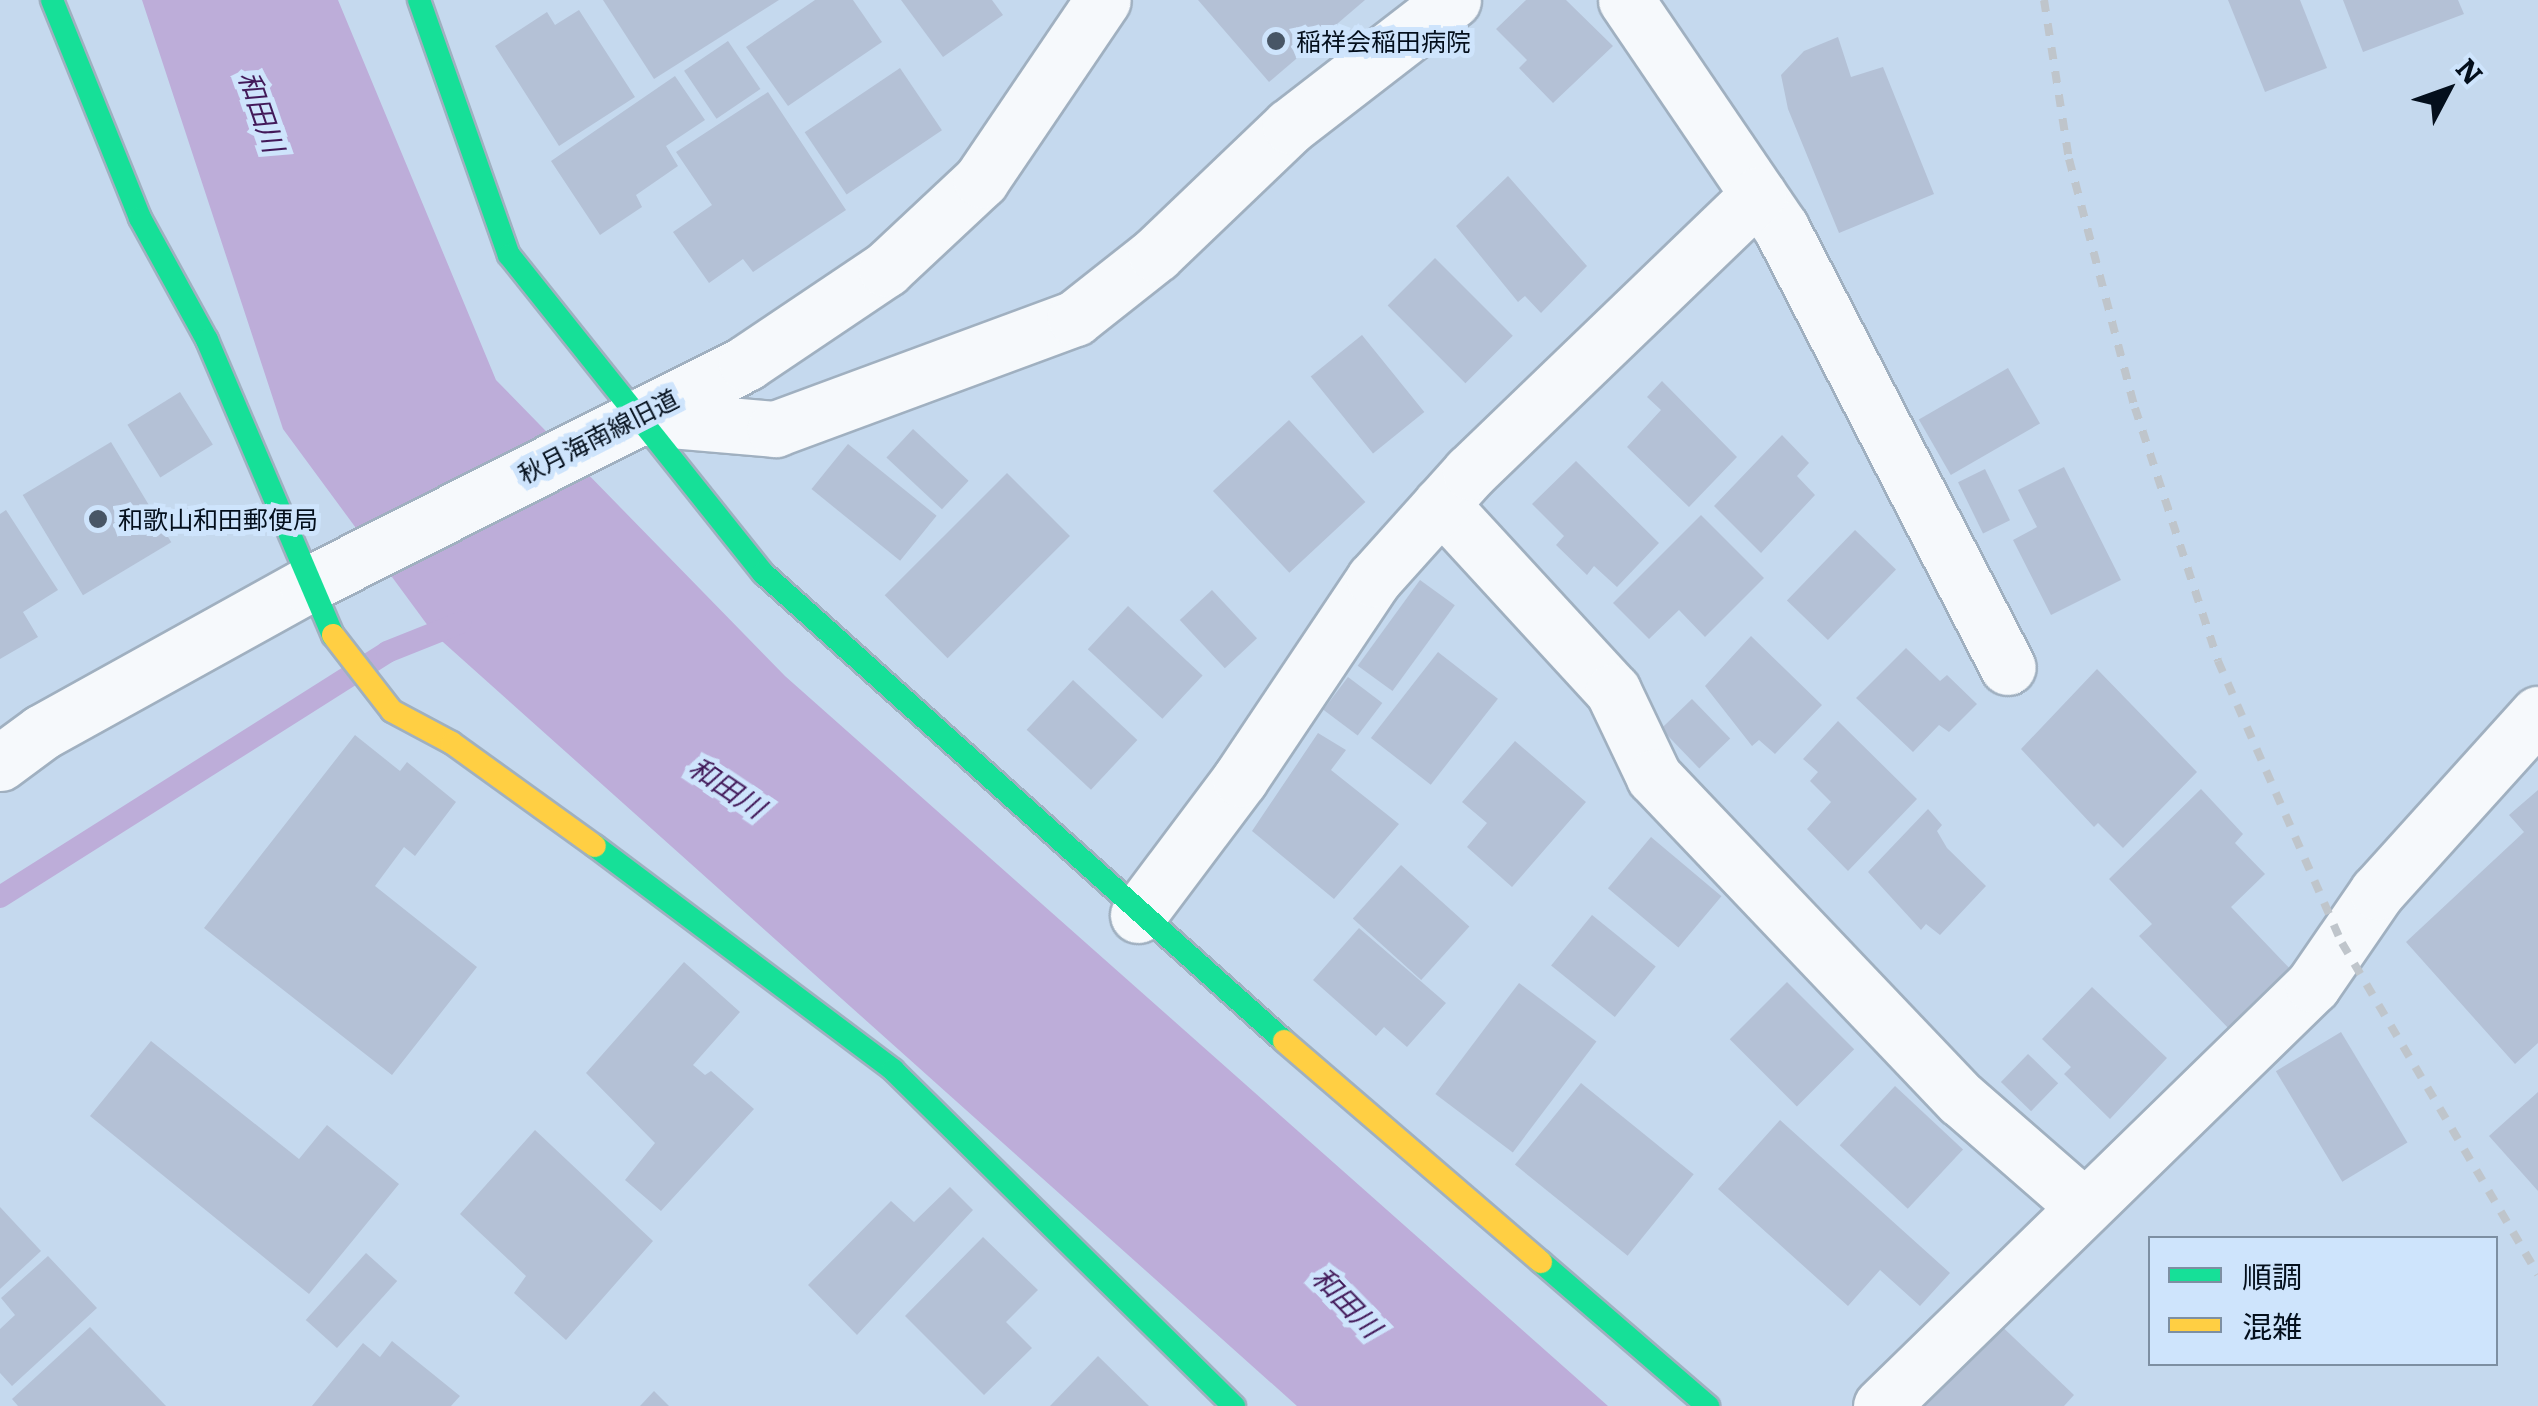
<!DOCTYPE html>
<html>
<head>
<meta charset="utf-8">
<style>
  body { margin:0 }
  #map { position:relative; width:2538px; height:1406px; overflow:hidden; background:#c5d9ee; font-family:Literata,"Noto Sans JP",serif }
  div>[style] { position:absolute }
  .water>* { inset:0; background:#bdadd9 }
  .stream>* { height:22px; margin:-11px; padding:0 11px; transform-origin:11px; border-radius:11px; background:#bdadd9 }
  .building>* { inset:0; background:#b4c1d6; transform-origin:0 0 }
  .roads { filter:drop-shadow(2px 0 #a0b0c0) drop-shadow(-2px 0 #a0b0c0) drop-shadow(0 2px #a0b0c0) drop-shadow(0 -2px #a0b0c0) }
  .street>* { height:55px; margin:-27.5px; padding:0 27.5px; transform-origin:27.5px; border-radius:27.5px; background:#f6f9fc }
  .fast>* { height:22px; margin:-11px; padding:0 11px; transform-origin:11px; border-radius:11px; background:#16e098 }
  .slow>* { height:22px; margin:-11px; padding:0 11px; transform-origin:11px; border-radius:11px; background:#ffcf43 }
  .rail>* { height:8px; margin-top:-4px; transform-origin:0; background:repeating-linear-gradient(90deg,#bfc5cb 0 12px,transparent 0 24px) }
  .dots>* { width:28px; height:28px; translate:-50% -50%; box-sizing:border-box; border:5px solid #cee4fc; border-radius:50% }
  span { translate:-50% -50%; white-space:nowrap; text-align:center; line-height:1.15; -webkit-text-stroke:10px #cee4fc; paint-order:stroke }
  .poi-label { font-size:25px; color:#040f1c }
  .left { translate:0 -50%; text-align:left }
  .street-label { font-size:25px; color:#040f1c }
  .water-label { font-size:28px; color:#421959; font-style:italic }
  .legend { position:absolute; left:2148px; top:1236px; width:350px; height:130px; box-sizing:border-box; background:#cee4fc; border:2px solid #7d8fa2; margin:0; padding:12px 18px; list-style:none; font-size:30px; color:#040f1c }
  .legend li { display:flex; align-items:center; gap:20px; height:50px }
  .legend b { width:50px; border:2px solid #7d8fa2 }
  .north { position:absolute; left:2398px; top:40px; width:100px; height:100px; -webkit-text-stroke:8px #cee4fc; paint-order:stroke; rotate:49deg; font-size:28px; font-weight:700; line-height:40px; text-align:center; color:#040f1c }
  .north::after { content:''; display:block; margin:auto; width:35px; height:45px; background:#040f1c; clip-path:polygon(50% 0,100% 100%,50% 72%,0 100%) }
</style>
</head>
<body>
<div id="map">
  <div class="water">
    <i style="clip-path:polygon(142px 0,338px 0,496px 380px,785px 676px,1608px 1406px,1297px 1406px,434px 634px,283px 429px)"></i>
  </div>
  <div class="stream">
    <i style="left:0;top:897px;width:458px;rotate:-32.3deg"></i>
    <i style="left:387px;top:652px;width:79px;rotate:-21.7deg"></i>
  </div>
  <div class="building">
    <i style="clip-path:polygon(603px 0,779px 0,654px 79px)"></i>
    <i style="clip-path:polygon(815px 0,853px 0,882px 42px,788px 106px,746px 47px)"></i>
    <i style="clip-path:polygon(901px 0,992px 0,1003px 15px,943px 57px)"></i>
    <i style="clip-path:polygon(1198px 0,1365px 0,1269px 82px)"></i>
    <i style="clip-path:polygon(1526px 0,1566px 0,1613px 46px,1553px 103px,1519px 68px,1527px 60px,1496px 29px)"></i>
    <i style="clip-path:polygon(2228px 0,2300px 0,2327px 68px,2265px 92px)"></i>
    <i style="clip-path:polygon(2343px 0,2458px 0,2464px 14px,2363px 52px)"></i>
    <i style="clip-path:polygon(579px 10px,635px 97px,559px 146px,495px 46px,547px 12px,555px 25px)"></i>
    <i style="clip-path:polygon(1838px 37px,1851px 77px,1883px 67px,1934px 194px,1839px 233px,1788px 109px,1781px 75px,1804px 51px)"></i>
    <i style="left:728px;top:41px;width:58px;height:53px;rotate:56deg"></i>
    <i style="left:900px;top:68px;width:75px;height:115px;rotate:56deg"></i>
    <i style="clip-path:polygon(675px 76px,705px 120px,666px 146px,678px 166px,636px 195px,642px 207px,600px 235px,551px 161px)"></i>
    <i style="clip-path:polygon(768px 92px,846px 210px,753px 272px,743px 259px,709px 283px,673px 232px,712px 205px,676px 152px)"></i>
    <i style="clip-path:polygon(1508px 176px,1587px 266px,1541px 313px,1525px 296px,1518px 302px,1456px 226px)"></i>
    <i style="left:1435px;top:258px;width:110px;height:67px;rotate:45deg"></i>
    <i style="left:1362px;top:335px;width:99px;height:66px;rotate:51deg"></i>
    <i style="left:2008px;top:368px;width:64px;height:103px;rotate:60deg"></i>
    <i style="clip-path:polygon(1662px 381px,1737px 457px,1689px 507px,1627px 447px,1661px 410px,1647px 397px)"></i>
    <i style="left:180px;top:392px;width:62px;height:62px;rotate:58deg"></i>
    <i style="left:1289px;top:420px;width:112px;height:104px;rotate:47deg"></i>
    <i style="left:913px;top:429px;width:76px;height:39px;rotate:43deg"></i>
    <i style="clip-path:polygon(1782px 435px,1809px 463px,1797px 476px,1815px 495px,1761px 553px,1714px 506px)"></i>
    <i style="left:111px;top:442px;width:117px;height:103px;rotate:59deg"></i>
    <i style="left:848px;top:444px;width:114px;height:58px;rotate:39deg"></i>
    <i style="clip-path:polygon(1576px 461px,1659px 543px,1617px 587px,1594px 566px,1587px 575px,1556px 545px,1564px 536px,1532px 504px)"></i>
    <i style="clip-path:polygon(2064px 467px,2121px 580px,2051px 615px,2013px 540px,2037px 527px,2018px 490px)"></i>
    <i style="left:1985px;top:469px;width:57px;height:30px;rotate:64deg"></i>
    <i style="left:1007px;top:473px;width:89px;height:173px;rotate:45deg"></i>
    <i style="clip-path:polygon(6px 510px,58px 590px,23px 612px,38px 637px,0 659px,0 514px)"></i>
    <i style="clip-path:polygon(1701px 515px,1764px 578px,1705px 637px,1679px 610px,1649px 639px,1613px 603px)"></i>
    <i style="left:1855px;top:530px;width:57px;height:98px;rotate:44deg"></i>
    <i style="left:1420px;top:580px;width:43px;height:106px;rotate:36deg"></i>
    <i style="left:1212px;top:590px;width:66px;height:44px;rotate:47deg"></i>
    <i style="left:1128px;top:606px;width:102px;height:59px;rotate:43deg"></i>
    <i style="clip-path:polygon(1751px 636px,1822px 705px,1775px 754px,1759px 740px,1752px 746px,1705px 686px)"></i>
    <i style="clip-path:polygon(1906px 648px,1940px 681px,1947px 675px,1977px 704px,1949px 732px,1939px 725px,1913px 752px,1856px 698px)"></i>
    <i style="left:1438px;top:652px;width:76px;height:109px;rotate:38deg"></i>
    <i style="clip-path:polygon(2097px 669px,2197px 772px,2123px 848px,2098px 823px,2094px 827px,2021px 749px)"></i>
    <i style="left:1348px;top:677px;width:43px;height:41px;rotate:37deg"></i>
    <i style="left:1073px;top:680px;width:88px;height:68px;rotate:43deg"></i>
    <i style="left:1692px;top:699px;width:55px;height:43px;rotate:46deg"></i>
    <i style="clip-path:polygon(1838px 721px,1917px 799px,1848px 871px,1807px 829px,1831px 802px,1810px 781px,1818px 772px,1803px 759px)"></i>
    <i style="clip-path:polygon(1318px 733px,1346px 750px,1331px 770px,1399px 824px,1334px 899px,1252px 831px)"></i>
    <i style="clip-path:polygon(355px 735px,400px 771px,407px 762px,456px 802px,415px 856px,404px 847px,375px 886px,477px 967px,392px 1075px,204px 928px)"></i>
    <i style="clip-path:polygon(1515px 741px,1586px 802px,1512px 887px,1467px 847px,1487px 823px,1462px 802px)"></i>
    <i style="clip-path:polygon(2201px 789px,2243px 834px,2235px 843px,2265px 874px,2231px 907px,2294px 973px,2233px 1033px,2139px 936px,2152px 924px,2109px 879px)"></i>
    <i style="clip-path:polygon(2538px 790px,2538px 1043px,2515px 1064px,2406px 942px,2524px 832px,2509px 815px)"></i>
    <i style="clip-path:polygon(1928px 809px,1942px 825px,1937px 831px,1947px 848px,1986px 886px,1940px 935px,1926px 924px,1921px 930px,1868px 872px)"></i>
    <i style="left:1651px;top:837px;width:92px;height:67px;rotate:40deg"></i>
    <i style="left:1401px;top:865px;width:92px;height:72px;rotate:42deg"></i>
    <i style="left:1592px;top:915px;width:82px;height:65px;rotate:39deg"></i>
    <i style="clip-path:polygon(1359px 928px,1446px 1003px,1407px 1047px,1384px 1027px,1376px 1036px,1313px 980px)"></i>
    <i style="clip-path:polygon(684px 962px,740px 1012px,693px 1065px,705px 1075px,711px 1071px,754px 1109px,661px 1211px,625px 1180px,655px 1143px,586px 1073px)"></i>
    <i style="left:1787px;top:982px;width:95px;height:81px;rotate:45deg"></i>
    <i style="left:1519px;top:983px;width:97px;height:139px;rotate:37deg"></i>
    <i style="clip-path:polygon(2092px 987px,2167px 1058px,2110px 1119px,2064px 1074px,2071px 1067px,2042px 1039px)"></i>
    <i style="left:2341px;top:1032px;width:129px;height:76px;rotate:59deg"></i>
    <i style="clip-path:polygon(151px 1041px,299px 1159px,327px 1125px,399px 1184px,309px 1294px,90px 1116px)"></i>
    <i style="left:2028px;top:1054px;width:42px;height:39px;rotate:44deg"></i>
    <i style="left:1581px;top:1083px;width:145px;height:105px;rotate:39deg"></i>
    <i style="left:1895px;top:1086px;width:93px;height:81px;rotate:43deg"></i>
    <i style="clip-path:polygon(2538px 1092px,2538px 1191px,2489px 1136px)"></i>
    <i style="clip-path:polygon(1780px 1120px,1950px 1273px,1920px 1306px,1880px 1270px,1848px 1306px,1718px 1189px)"></i>
    <i style="clip-path:polygon(535px 1130px,653px 1241px,566px 1340px,514px 1293px,526px 1276px,460px 1214px)"></i>
    <i style="clip-path:polygon(950px 1187px,973px 1210px,857px 1335px,808px 1285px,891px 1201px,914px 1222px)"></i>
    <i style="clip-path:polygon(0 1207px,41px 1251px,0 1289px)"></i>
    <i style="clip-path:polygon(983px 1237px,1038px 1290px,1006px 1322px,1032px 1348px,984px 1395px,905px 1316px)"></i>
    <i style="left:366px;top:1253px;width:42px;height:90px;rotate:42deg"></i>
    <i style="clip-path:polygon(48px 1256px,97px 1308px,12px 1386px,0 1373px,0 1329px,15px 1315px,1px 1298px)"></i>
    <i style="clip-path:polygon(1992px 1317px,2074px 1395px,2064px 1406px,1913px 1406px)"></i>
    <i style="clip-path:polygon(90px 1327px,166px 1406px,18px 1406px,12px 1399px)"></i>
    <i style="clip-path:polygon(392px 1341px,460px 1396px,451px 1406px,312px 1406px,363px 1343px,380px 1357px)"></i>
    <i style="clip-path:polygon(1098px 1356px,1149px 1406px,1050px 1406px)"></i>
    <i style="clip-path:polygon(654px 1391px,669px 1406px,640px 1406px)"></i>
  </div>
  <div class="roads">
    <div class="street">
      <i style="left:1626px;top:0;width:276px;rotate:55.8deg"></i>
      <i style="left:1781px;top:228px;width:494px;rotate:62.7deg"></i>
      <i style="left:635px;top:417px;width:141px;rotate:4.9deg"></i>
      <i style="left:775px;top:429px;width:320px;rotate:-20.3deg"></i>
      <i style="left:1075px;top:318px;width:103px;rotate:-38.3deg"></i>
      <i style="left:1156px;top:254px;width:185px;rotate:-43.7deg"></i>
      <i style="left:1290px;top:126px;width:206px;rotate:-37.7deg"></i>
      <i style="left:1441px;top:504px;width:254px;rotate:47.4deg"></i>
      <i style="left:1613px;top:691px;width:95px;rotate:64.5deg"></i>
      <i style="left:1654px;top:777px;width:445px;rotate:46.4deg"></i>
      <i style="left:1961px;top:1099px;width:164px;rotate:41.1deg"></i>
      <i style="left:0;top:763px;width:52px;rotate:-36.4deg"></i>
      <i style="left:42px;top:732px;width:303px;rotate:-29deg"></i>
      <i style="left:307px;top:585px;width:492px;rotate:-26.8deg"></i>
      <i style="left:746px;top:363px;width:169px;rotate:-33.9deg"></i>
      <i style="left:886px;top:269px;width:130px;rotate:-43.1deg"></i>
      <i style="left:981px;top:180px;width:217px;rotate:-55.9deg"></i>
      <i style="left:1138px;top:915px;width:170px;rotate:-53.1deg"></i>
      <i style="left:1240px;top:779px;width:241px;rotate:-56.2deg"></i>
      <i style="left:1374px;top:579px;width:144px;rotate:-48.1deg"></i>
      <i style="left:1470px;top:472px;width:400px;rotate:-43.9deg"></i>
      <i style="left:1881px;top:1406px;width:603px;rotate:-44.26deg"></i>
      <i style="left:2313px;top:985px;width:113px;rotate:-55.5deg"></i>
      <i style="left:2377px;top:892px;width:240px;rotate:-47.9deg"></i>
    </div>
    <div class="fast">
      <i style="left:52px;top:0;width:235px;rotate:68deg"></i>
      <i style="left:140px;top:218px;width:139px;rotate:61.2deg"></i>
      <i style="left:207px;top:340px;width:321px;rotate:66.9deg"></i>
      <i style="left:419px;top:0;width:270px;rotate:70.6deg"></i>
      <i style="left:509px;top:255px;width:407px;rotate:51.4deg"></i>
      <i style="left:763px;top:573px;width:700px;rotate:41.93deg"></i>
      <i style="left:595px;top:846px;width:373px;rotate:36.9deg"></i>
      <i style="left:893px;top:1070px;width:479px;rotate:44.6deg"></i>
      <i style="left:1541px;top:1262px;width:221px;rotate:40.8deg"></i>
    </div>
    <div class="slow">
      <i style="left:333px;top:635px;width:96px;rotate:52.2deg"></i>
      <i style="left:392px;top:711px;width:68px;rotate:28.1deg"></i>
      <i style="left:452px;top:743px;width:176px;rotate:35.8deg"></i>
      <i style="left:1284px;top:1041px;width:339px;rotate:40.7deg"></i>
    </div>
  </div>
  <div class="rail">
    <i style="left:2044px;top:0;width:161px;rotate:81.1deg"></i>
    <i style="left:2069px;top:159px;width:258px;rotate:75.2deg"></i>
    <i style="left:2135px;top:408px;width:266px;rotate:71.8deg"></i>
    <i style="left:2218px;top:661px;width:308px;rotate:66.3deg"></i>
    <i style="left:2342px;top:943px;width:385px;rotate:59.4deg"></i>
  </div>
  <div class="dots">
    <i style="left:1276px;top:41px;background:#485666"></i>
    <i style="left:98px;top:519px;background:#485666"></i>
  </div>
  <div class="poi-label">
    <span class="left" style="left:1296px;top:41px">稲祥会稲田病院</span>
    <span class="left" style="left:118px;top:519px">和歌山和田郵便局</span>
  </div>
  <div class="street-label">
    <span style="left:598px;top:436px;rotate:-27deg">秋月海南線旧道</span>
  </div>
  <div class="water-label">
    <span style="left:263px;top:111px;rotate:71deg">和田川</span>
    <span style="left:728px;top:786px;rotate:34deg">和田川</span>
    <span style="left:1348px;top:1301px;rotate:46deg">和田川</span>
  </div>
  <ul class="legend">
  <li><b style="height:12px;background:#16e098"></b>順調</li>
  <li><b style="height:12px;background:#ffcf43"></b>混雑</li>
  </ul>
  <div class="north">N</div>
</div>
</body>
</html>
